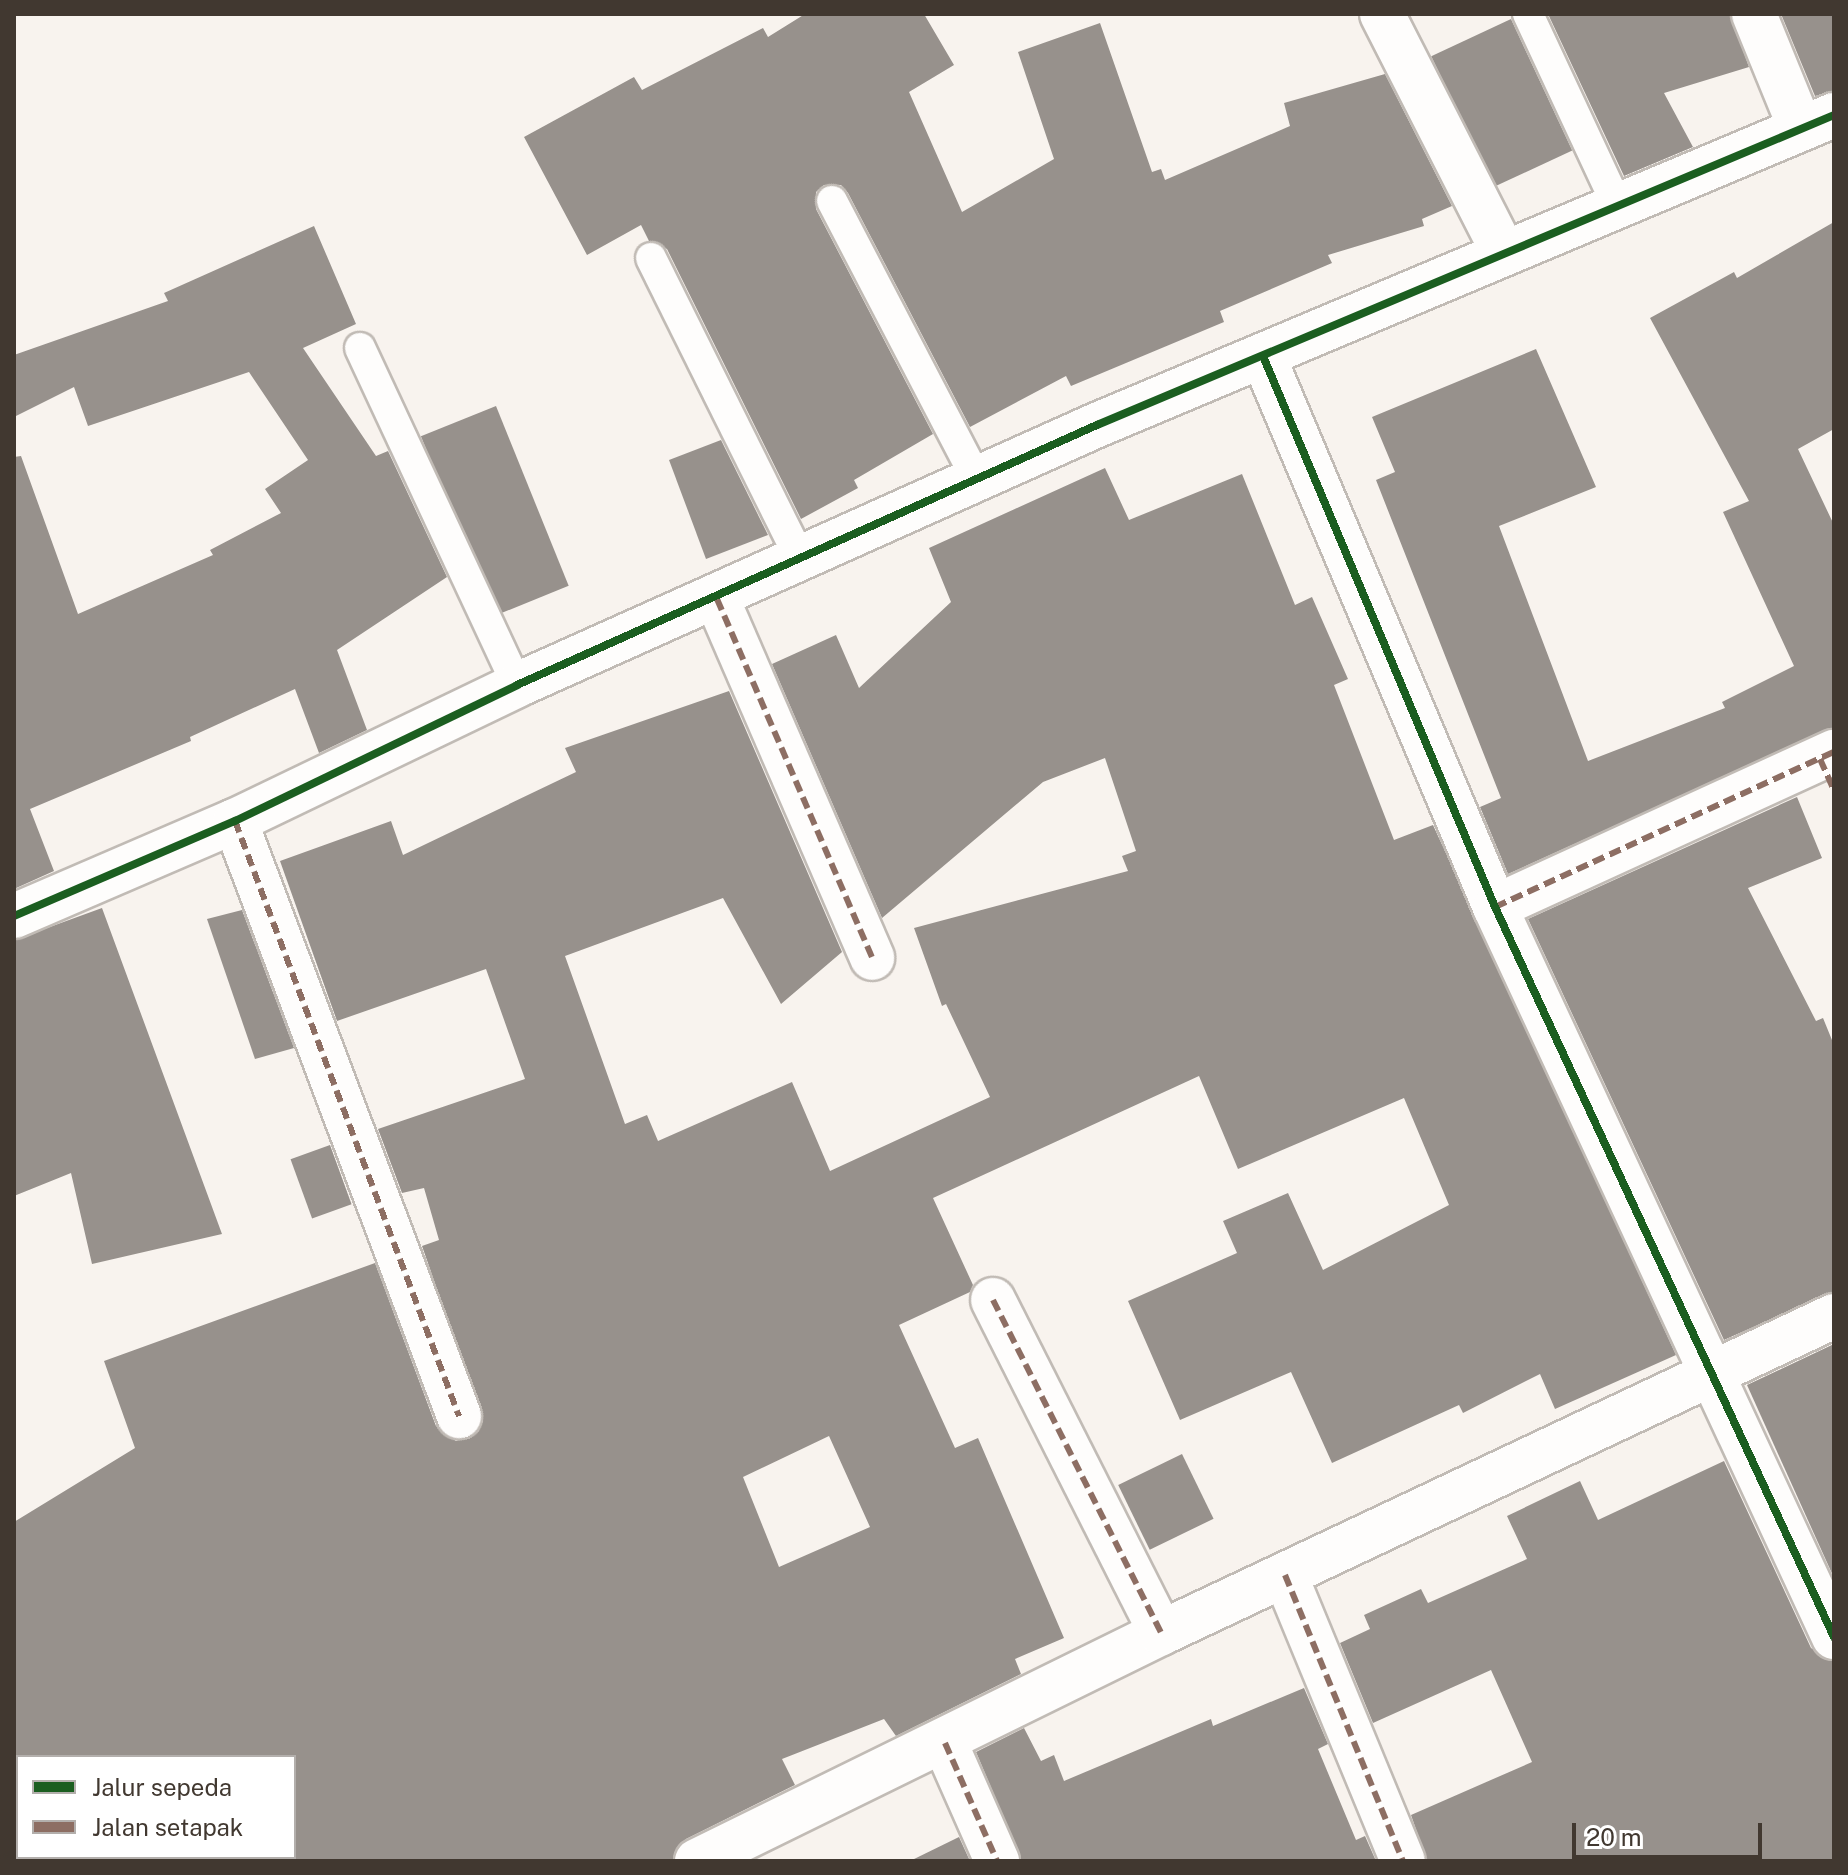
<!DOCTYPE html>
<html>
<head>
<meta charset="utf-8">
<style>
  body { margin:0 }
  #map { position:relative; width:1848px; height:1875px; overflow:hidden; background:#f8f3ee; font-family:"Public Sans",sans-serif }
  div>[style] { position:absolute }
  .building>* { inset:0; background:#97918c; transform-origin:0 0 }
  .roads { filter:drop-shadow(2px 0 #c1bbb5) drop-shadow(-2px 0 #c1bbb5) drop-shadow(0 2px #c1bbb5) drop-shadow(0 -2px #c1bbb5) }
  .lane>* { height:30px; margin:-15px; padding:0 15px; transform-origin:15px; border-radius:15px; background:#fefdfc }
  .street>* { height:44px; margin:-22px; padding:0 22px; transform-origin:22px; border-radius:22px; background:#fefdfc }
  .quiet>* { height:6px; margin-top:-3px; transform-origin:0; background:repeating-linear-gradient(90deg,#8d6e63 0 12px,transparent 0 18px) }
  .cycleway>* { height:8px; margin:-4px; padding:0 4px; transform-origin:4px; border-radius:4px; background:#1b5e20 }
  span { translate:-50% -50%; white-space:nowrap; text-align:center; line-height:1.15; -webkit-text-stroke:8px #fff; paint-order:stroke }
  .frame { position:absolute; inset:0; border:16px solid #413830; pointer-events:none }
  .legend { position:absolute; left:16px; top:1755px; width:280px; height:104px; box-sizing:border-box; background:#fff; border:2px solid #b3afac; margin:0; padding:10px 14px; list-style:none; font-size:24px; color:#413830 }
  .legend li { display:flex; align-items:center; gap:16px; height:40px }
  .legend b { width:40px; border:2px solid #b3afac }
  .scale { position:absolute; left:1572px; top:1823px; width:190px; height:36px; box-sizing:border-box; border:4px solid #413830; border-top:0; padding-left:10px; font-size:24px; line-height:28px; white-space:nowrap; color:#413830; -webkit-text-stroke:6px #fff; paint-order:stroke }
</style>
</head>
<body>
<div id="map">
  <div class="building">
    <i style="clip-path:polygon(805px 14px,924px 14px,954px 65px,909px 92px,962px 212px,1054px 159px,1018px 52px,1100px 23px,1152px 172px,1161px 169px,1165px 180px,1290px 126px,1284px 103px,1385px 74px,1452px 206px,1422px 219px,1424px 226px,1328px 255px,1332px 263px,1220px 311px,1224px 322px,1071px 386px,1066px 376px,970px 427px,848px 193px,841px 185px,824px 185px,816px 192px,816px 209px,933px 434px,854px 480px,858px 488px,801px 519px,667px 249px,649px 241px,641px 225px,587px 255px,524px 137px,634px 77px,642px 90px,763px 28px,768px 37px)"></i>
    <i style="clip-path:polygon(1548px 14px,1730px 14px,1749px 67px,1664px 93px,1693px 147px,1624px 176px)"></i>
    <i style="clip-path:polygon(1781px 14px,1834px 14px,1834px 91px,1815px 96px)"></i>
    <i style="left:1511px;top:19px;width:145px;height:88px;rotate:65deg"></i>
    <i style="clip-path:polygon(1834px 222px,1834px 429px,1798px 449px,1834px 525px,1834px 727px,1508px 874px,1480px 807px,1501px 798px,1376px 480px,1395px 472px,1372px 417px,1536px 349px,1596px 487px,1499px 526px,1588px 761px,1725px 708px,1722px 702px,1794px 666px,1723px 512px,1749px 501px,1650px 318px,1734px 272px,1737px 278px)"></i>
    <i style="clip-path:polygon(314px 226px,356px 324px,303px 348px,376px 456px,388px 451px,447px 577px,337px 650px,367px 730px,319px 753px,295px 689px,190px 737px,191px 741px,30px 809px,54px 871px,14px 889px,14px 457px,21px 456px,78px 614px,213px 555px,210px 550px,281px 513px,265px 489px,308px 460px,249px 372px,88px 426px,74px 387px,14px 417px,14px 355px,168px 301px,164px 293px)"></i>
    <i style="left:496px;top:406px;width:194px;height:81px;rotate:68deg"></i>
    <i style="clip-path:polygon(721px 440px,768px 535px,706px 559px,669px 460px)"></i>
    <i style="clip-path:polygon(evenodd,1105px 468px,1129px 520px,1242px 474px,1295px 605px,1312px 597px,1348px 679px,1334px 685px,1394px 840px,1433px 825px,1676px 1355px,1555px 1409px,1540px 1374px,1463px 1413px,1459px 1405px,1332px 1463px,1291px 1372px,1180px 1420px,1128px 1301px,1237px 1253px,1223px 1221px,1288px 1193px,1323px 1270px,1449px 1205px,1404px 1098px,1238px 1169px,1199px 1076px,933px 1198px,973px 1285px,970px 1292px,899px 1325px,955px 1448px,978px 1438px,1064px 1638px,1015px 1659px,1021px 1674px,896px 1736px,884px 1719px,782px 1759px,795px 1785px,686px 1839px,672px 1861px,294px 1861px,294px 1757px,14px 1757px,14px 1522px,135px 1448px,104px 1361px,375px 1263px,436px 1426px,456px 1441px,478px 1432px,483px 1421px,422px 1246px,439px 1240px,424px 1188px,402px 1193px,378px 1129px,525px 1079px,486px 969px,337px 1021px,280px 861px,391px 821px,403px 855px,576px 772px,565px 748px,729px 691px,842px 952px,781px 1004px,723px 898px,565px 956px,625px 1124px,647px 1115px,658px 1141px,792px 1082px,830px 1171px,990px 1097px,946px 1004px,942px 1006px,914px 928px,1128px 871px,1122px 856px,1136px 851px,1105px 758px,1043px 782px,882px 918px,772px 664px,836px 635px,859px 688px,951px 602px,929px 548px,1105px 468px,829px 1436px,870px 1527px,779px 1567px,743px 1477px,829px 1436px)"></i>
    <i style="clip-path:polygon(1797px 797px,1822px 858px,1748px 888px,1816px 1021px,1823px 1018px,1834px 1045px,1834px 1291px,1724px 1340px,1528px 919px)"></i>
    <i style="clip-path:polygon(102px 908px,222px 1234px,92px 1264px,71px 1173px,14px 1196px,14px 940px)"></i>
    <i style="clip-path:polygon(242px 910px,294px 1048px,255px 1059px,207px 919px)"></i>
    <i style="left:330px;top:1145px;width:63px;height:42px;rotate:70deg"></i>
    <i style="clip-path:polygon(1834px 1344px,1834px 1578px,1747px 1385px)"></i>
    <i style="left:1182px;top:1454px;width:72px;height:71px;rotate:64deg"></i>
    <i style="clip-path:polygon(1724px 1461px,1811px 1648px,1834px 1662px,1834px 1861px,1427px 1861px,1411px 1815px,1532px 1762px,1491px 1670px,1373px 1723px,1340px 1643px,1370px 1629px,1364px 1615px,1421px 1589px,1428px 1603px,1527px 1559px,1507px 1516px,1580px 1481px,1598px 1520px)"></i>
    <i style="clip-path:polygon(1304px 1688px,1328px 1744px,1318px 1749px,1356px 1840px,1365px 1836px,1376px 1861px,1022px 1861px,976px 1752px,1024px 1728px,1041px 1761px,1054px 1755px,1064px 1781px,1211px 1719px,1213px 1726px)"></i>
    <i style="clip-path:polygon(959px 1837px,970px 1861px,910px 1861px)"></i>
  </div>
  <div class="roads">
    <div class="lane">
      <i style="left:1528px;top:14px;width:211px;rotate:65deg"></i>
      <i style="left:832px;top:201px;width:316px;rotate:62.5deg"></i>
      <i style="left:651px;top:258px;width:335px;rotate:63.6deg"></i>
      <i style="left:360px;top:348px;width:372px;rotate:65deg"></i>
    </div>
    <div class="street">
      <i style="left:1382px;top:14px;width:266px;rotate:63deg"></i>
      <i style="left:1754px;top:14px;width:124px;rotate:67.8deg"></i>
      <i style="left:1263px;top:356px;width:598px;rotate:67.17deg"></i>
      <i style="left:1495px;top:907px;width:805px;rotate:65.09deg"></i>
      <i style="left:717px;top:599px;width:391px;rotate:66.6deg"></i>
      <i style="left:235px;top:821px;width:636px;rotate:69.37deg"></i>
      <i style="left:1495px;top:907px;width:373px;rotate:-24.6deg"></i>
      <i style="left:14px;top:916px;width:241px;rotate:-23.3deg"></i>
      <i style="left:235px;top:821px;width:313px;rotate:-25.7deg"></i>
      <i style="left:517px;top:685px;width:636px;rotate:-24.15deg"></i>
      <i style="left:1097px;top:425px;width:800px;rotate:-22.81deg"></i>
      <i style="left:993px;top:1300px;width:373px;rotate:63.2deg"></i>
      <i style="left:1285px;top:1575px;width:309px;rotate:67.6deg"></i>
      <i style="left:945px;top:1743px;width:129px;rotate:66.2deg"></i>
      <i style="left:697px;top:1861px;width:517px;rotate:-26.17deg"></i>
      <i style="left:1161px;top:1633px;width:744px;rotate:-25.22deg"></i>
    </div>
  </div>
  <div class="quiet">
    <i style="left:717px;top:599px;width:391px;rotate:66.6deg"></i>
    <i style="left:1820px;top:759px;width:34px;rotate:66deg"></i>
    <i style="left:235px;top:821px;width:636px;rotate:69.37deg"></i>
    <i style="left:1495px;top:907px;width:373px;rotate:-24.6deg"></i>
    <i style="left:993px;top:1300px;width:373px;rotate:63.2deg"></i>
    <i style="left:1285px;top:1575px;width:309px;rotate:67.6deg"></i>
    <i style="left:945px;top:1743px;width:129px;rotate:66.2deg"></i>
  </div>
  <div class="cycleway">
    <i style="left:1263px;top:356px;width:598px;rotate:67.17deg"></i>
    <i style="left:1495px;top:907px;width:805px;rotate:65.09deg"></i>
    <i style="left:14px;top:916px;width:241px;rotate:-23.3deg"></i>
    <i style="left:235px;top:821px;width:313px;rotate:-25.7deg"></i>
    <i style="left:517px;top:685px;width:636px;rotate:-24.15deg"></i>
    <i style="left:1097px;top:425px;width:800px;rotate:-22.81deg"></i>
  </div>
  <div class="frame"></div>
  <ul class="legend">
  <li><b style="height:10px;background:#1b5e20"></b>Jalur sepeda</li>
  <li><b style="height:10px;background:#8d6e63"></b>Jalan setapak</li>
  </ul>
  <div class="scale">20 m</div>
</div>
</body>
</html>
